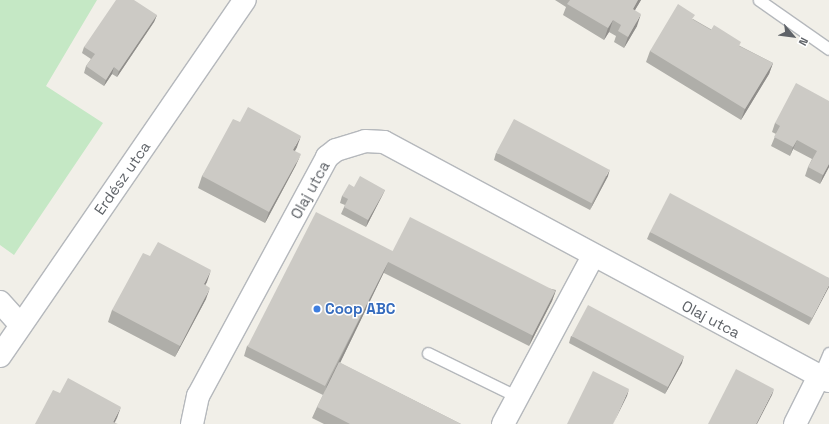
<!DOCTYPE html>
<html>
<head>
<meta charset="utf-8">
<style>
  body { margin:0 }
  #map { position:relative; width:829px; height:424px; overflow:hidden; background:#f1efe8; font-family:"Space Grotesk",sans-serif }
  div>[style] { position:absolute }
  .green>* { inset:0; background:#c5e8c5 }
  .roads { filter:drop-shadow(1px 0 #b5b8bc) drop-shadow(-1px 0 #b5b8bc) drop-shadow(0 1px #b5b8bc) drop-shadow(0 -1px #b5b8bc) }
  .service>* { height:11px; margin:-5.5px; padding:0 5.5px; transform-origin:5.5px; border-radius:5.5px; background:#fff }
  .minor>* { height:22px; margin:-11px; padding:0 11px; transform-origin:11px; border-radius:11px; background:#fff }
  .wall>* { inset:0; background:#afaea9 }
  .shaded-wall>* { inset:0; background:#8f8d8a }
  .building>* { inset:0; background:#cccac5; transform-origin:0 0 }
  .dots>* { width:11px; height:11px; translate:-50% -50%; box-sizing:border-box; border:2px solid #fff; border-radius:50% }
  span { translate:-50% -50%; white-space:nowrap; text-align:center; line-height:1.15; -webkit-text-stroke:3px #fff; paint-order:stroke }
  .street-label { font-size:15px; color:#5f6368 }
  .shop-label { font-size:15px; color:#366cbe; font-weight:700 }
  .left { translate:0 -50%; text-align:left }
  .north { position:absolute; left:773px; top:16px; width:40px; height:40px; -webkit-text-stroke:3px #fff; paint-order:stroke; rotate:118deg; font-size:11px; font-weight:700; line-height:16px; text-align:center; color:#5f6368 }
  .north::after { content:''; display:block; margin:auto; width:14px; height:18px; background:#5f6368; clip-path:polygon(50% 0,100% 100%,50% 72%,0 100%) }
</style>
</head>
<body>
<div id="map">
  <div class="green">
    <i style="clip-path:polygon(0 0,97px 0,46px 86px,103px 123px,14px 255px,0 245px)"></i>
  </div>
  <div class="roads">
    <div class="service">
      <i style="left:759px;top:0;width:85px;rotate:35deg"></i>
      <i style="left:428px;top:353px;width:100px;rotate:26.1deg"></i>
      <i style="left:819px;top:376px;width:25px;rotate:-67deg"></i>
    </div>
    <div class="minor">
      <i style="left:0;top:302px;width:31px;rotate:48deg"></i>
      <i style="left:0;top:356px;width:432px;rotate:-55.5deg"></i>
      <i style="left:192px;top:424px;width:29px;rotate:-78deg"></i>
      <i style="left:198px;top:396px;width:272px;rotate:-61.6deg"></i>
      <i style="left:327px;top:157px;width:11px;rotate:-38deg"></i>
      <i style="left:336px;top:150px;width:30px;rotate:-17deg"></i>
      <i style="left:365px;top:141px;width:19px;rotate:3deg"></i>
      <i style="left:384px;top:142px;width:505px;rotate:28.24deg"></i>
      <i style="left:503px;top:424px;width:191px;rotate:-61.8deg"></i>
      <i style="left:795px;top:424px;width:54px;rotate:-63.4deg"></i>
    </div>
  </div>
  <div class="wall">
    <i style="clip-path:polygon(555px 0,641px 0,635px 10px,637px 26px,624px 48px,614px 42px,616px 36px,609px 32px,604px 40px,563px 15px,566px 7px)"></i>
    <i style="clip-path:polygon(157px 15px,154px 22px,117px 77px,112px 74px,104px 86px,84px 73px,86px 66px,91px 59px,82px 53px,84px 47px)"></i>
    <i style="clip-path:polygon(693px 19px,740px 46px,773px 63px,769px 74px,741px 120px,646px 62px,650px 51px)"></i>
    <i style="clip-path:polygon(829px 101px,829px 167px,820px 184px,805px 176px,808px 167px,812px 159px,793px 149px,790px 156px,771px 146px,776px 134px,772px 132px,775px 123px)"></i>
    <i style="clip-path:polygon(240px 122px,297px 147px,295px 151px,296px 165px,265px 223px,198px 188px,202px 176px)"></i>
    <i style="clip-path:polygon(496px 153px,608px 176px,590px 210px,494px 160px)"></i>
    <i style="clip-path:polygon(354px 187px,385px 190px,382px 196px,366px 227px,341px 214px,345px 205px,340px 203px,342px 196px)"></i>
    <i style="clip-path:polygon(650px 232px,829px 278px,809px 325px,647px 239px)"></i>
    <i style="clip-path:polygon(393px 252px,556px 290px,552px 301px,529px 346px,384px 273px,384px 272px,340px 363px,461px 424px,324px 424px,312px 418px,317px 407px,323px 395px,244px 356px,247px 346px)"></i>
    <i style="clip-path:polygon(207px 282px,205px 285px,206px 299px,175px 357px,108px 322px,112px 310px)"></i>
    <i style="clip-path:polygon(571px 336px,682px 363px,665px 394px,569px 343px)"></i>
  </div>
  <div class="shaded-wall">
    <i style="clip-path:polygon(638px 0,641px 0,629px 20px,633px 9px)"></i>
    <i style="clip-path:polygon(641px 14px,637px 26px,624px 48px,628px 37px)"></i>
    <i style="clip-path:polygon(157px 15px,154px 22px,117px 77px,119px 71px)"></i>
    <i style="clip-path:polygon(613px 20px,609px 32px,604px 40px,608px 28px)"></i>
    <i style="clip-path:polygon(773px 63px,769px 74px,741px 120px,745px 109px)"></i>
    <i style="clip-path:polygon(114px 67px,112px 74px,104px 86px,106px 80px)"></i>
    <i style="clip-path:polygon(301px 136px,297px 147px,289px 161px,293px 150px)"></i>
    <i style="clip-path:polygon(797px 140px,793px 149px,790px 156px,793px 147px)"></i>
    <i style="clip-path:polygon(301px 154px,296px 165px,265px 223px,269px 212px)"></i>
    <i style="clip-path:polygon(829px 164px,829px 167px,820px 184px,823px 175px)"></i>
    <i style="clip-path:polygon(610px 169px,608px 176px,590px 210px,593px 203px)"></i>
    <i style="clip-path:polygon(385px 190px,382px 196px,366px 227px,368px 220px)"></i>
    <i style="clip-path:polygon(388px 262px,384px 272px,324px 396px,327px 385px)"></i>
    <i style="clip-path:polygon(211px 270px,207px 282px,199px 296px,204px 284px)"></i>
    <i style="clip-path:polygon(829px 285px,829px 287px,809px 325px,812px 318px)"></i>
    <i style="clip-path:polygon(210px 288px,206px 299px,175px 357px,180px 346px)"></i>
    <i style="clip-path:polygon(556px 290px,552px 301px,529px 346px,533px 334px)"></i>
    <i style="clip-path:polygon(684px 356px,682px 363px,665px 394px,668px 387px)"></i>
    <i style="clip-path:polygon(629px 389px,627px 396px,613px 424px)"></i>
    <i style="clip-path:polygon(774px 389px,772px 395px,757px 424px,756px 424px)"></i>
    <i style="clip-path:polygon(121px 407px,117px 418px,114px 424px,113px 422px)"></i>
  </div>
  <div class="building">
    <i style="clip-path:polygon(116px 0,134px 0,157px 15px,119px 71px,114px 67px,106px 80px,86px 66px,95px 54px,84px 47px)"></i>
    <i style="clip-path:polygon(570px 0,638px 0,633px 9px,641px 14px,628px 37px,618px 31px,621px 25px,613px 20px,608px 28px,567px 4px)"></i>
    <i style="clip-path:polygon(678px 4px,695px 15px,692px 19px,711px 30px,714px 25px,741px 42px,739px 46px,773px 63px,745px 109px,650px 51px)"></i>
    <i style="clip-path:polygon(796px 83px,829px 101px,829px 164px,823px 175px,808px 167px,817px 151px,797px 140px,793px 147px,774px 137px,780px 126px,775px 123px)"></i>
    <i style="clip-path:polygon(248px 107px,301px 136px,293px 150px,301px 154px,269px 212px,202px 176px,233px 119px,240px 122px)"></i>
    <i style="left:514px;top:119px;width:108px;height:38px;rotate:28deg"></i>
    <i style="clip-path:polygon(360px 176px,385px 190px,368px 220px,344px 207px,348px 199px,342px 196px,349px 184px,354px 187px)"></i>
    <i style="clip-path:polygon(670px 193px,829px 278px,829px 285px,812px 318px,650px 232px)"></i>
    <i style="left:316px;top:212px;width:87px;height:151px;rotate:27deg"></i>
    <i style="left:410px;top:217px;width:163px;height:50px;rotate:27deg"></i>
    <i style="clip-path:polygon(158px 242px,211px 270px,204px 284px,210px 288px,180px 346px,112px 310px,143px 253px,150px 256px)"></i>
    <i style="left:588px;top:305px;width:109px;height:35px;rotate:28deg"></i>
    <i style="clip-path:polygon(339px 362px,461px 424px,350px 424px,317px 407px)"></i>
    <i style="clip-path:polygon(736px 369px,774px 389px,756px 424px,708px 424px)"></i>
    <i style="clip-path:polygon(593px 371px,629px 389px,613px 424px,567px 424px)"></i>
    <i style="clip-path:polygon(68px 378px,121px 407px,113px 422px,118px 424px,35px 424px,53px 390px,60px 393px)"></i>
  </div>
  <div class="dots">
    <i style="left:317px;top:309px;background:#3f7fe0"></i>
  </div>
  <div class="street-label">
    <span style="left:122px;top:178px;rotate:-55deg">Erdész utca</span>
    <span style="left:310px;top:190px;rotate:-61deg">Olaj utca</span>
    <span style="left:711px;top:319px;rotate:28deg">Olaj utca</span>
  </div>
  <div class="shop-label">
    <span class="left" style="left:325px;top:309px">Coop ABC</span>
  </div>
  <div class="north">N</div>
</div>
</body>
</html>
